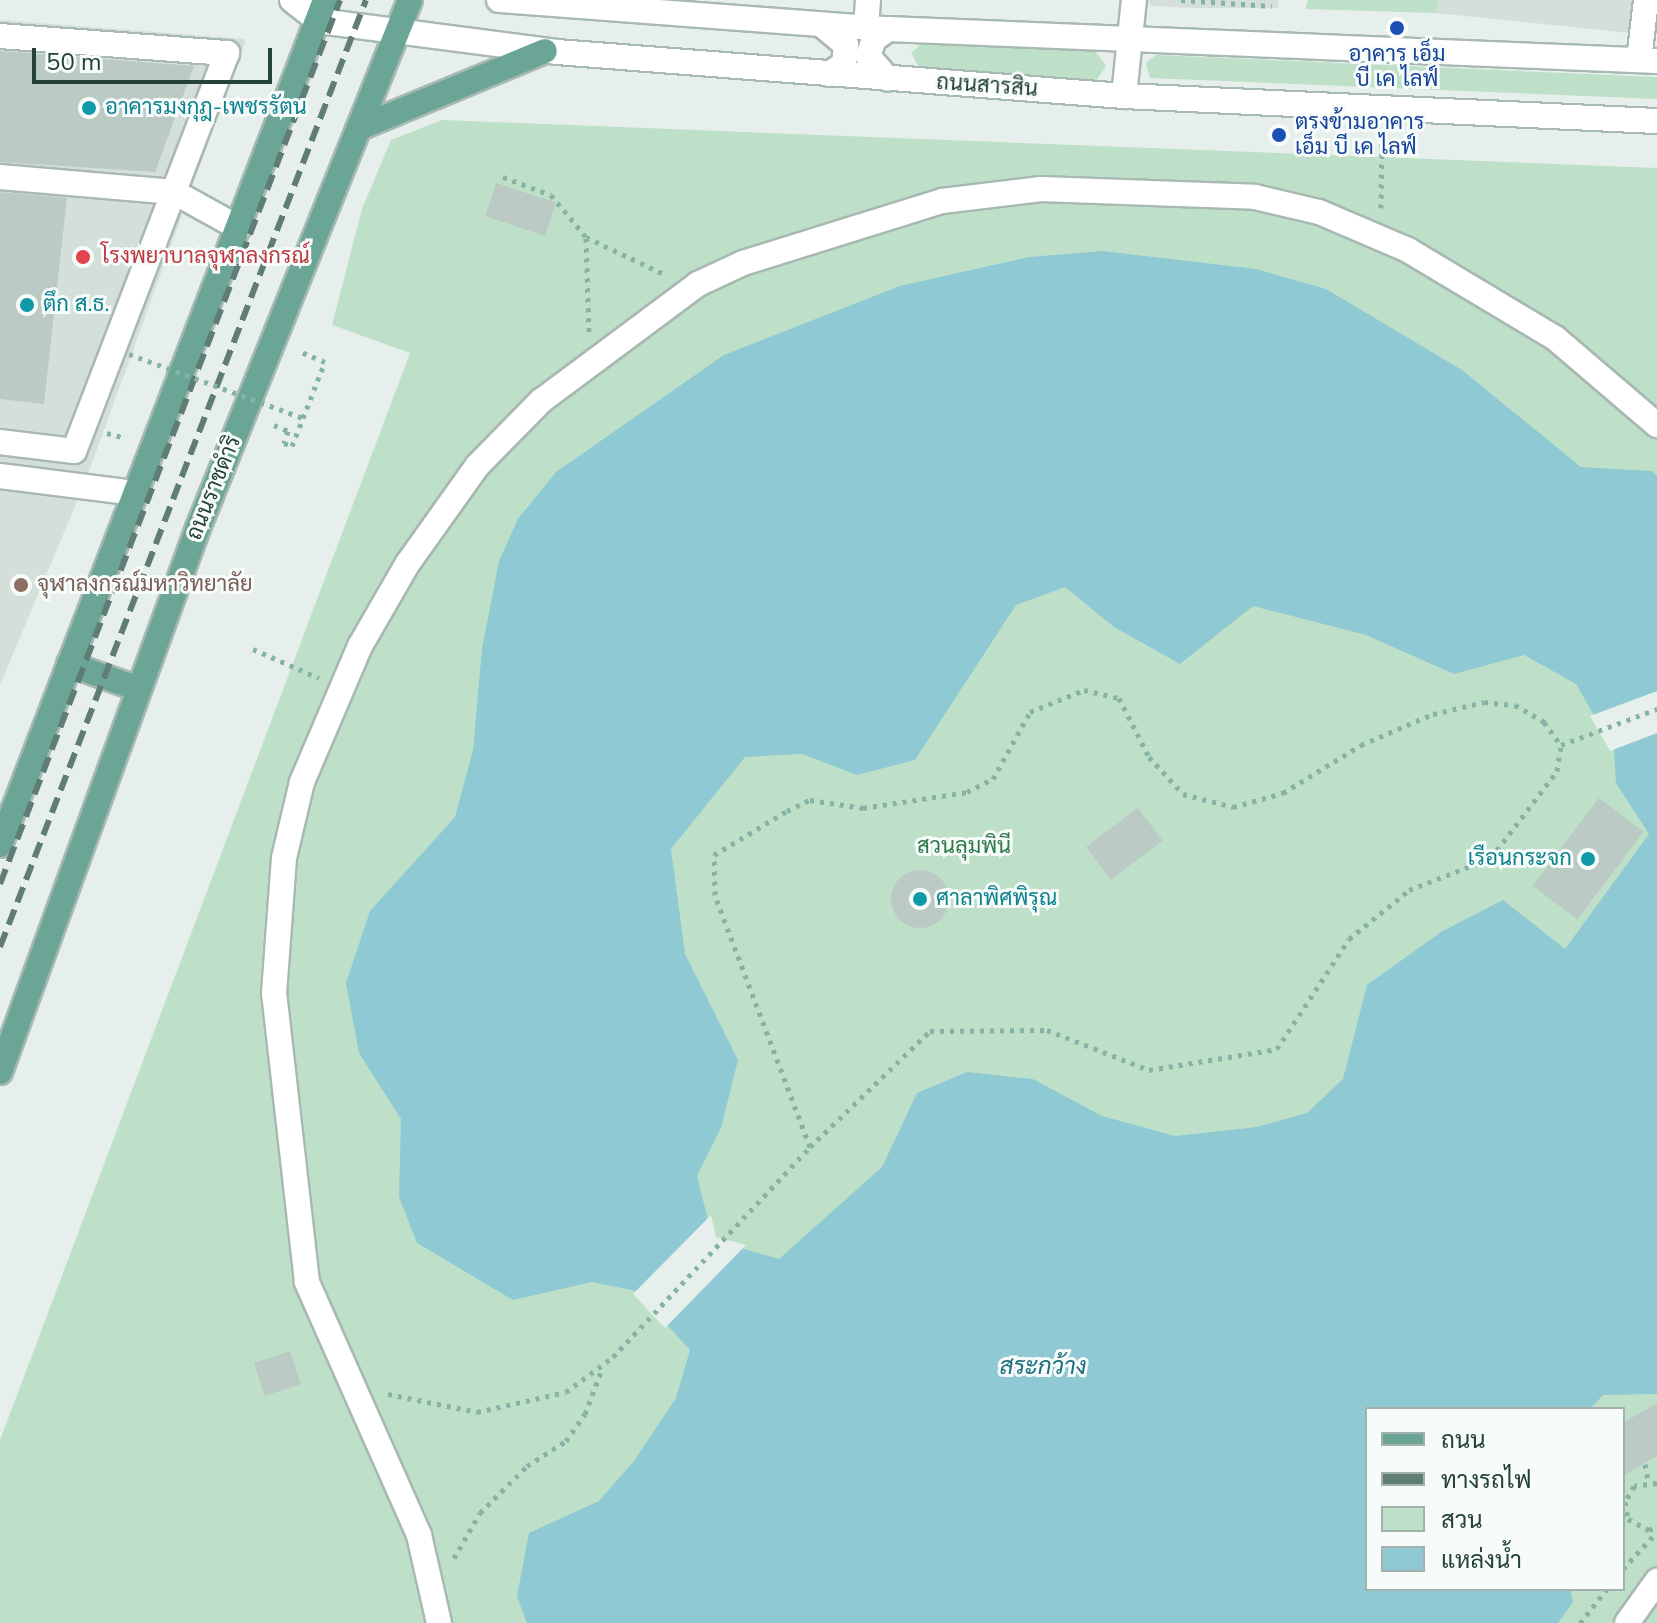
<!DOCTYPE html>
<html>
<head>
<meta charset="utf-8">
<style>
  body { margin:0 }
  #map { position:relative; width:1657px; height:1623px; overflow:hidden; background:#e6efeb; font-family:"Nunito Sans",Sarabun,sans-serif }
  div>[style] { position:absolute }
  .built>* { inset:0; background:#d4dfda }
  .green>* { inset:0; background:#bfe0c8 }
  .water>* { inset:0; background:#8ec9d4 }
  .pier>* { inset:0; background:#e6efeb }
  .building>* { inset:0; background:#bbcac4; transform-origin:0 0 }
  .round { border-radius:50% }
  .path>* { height:5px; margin-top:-2.5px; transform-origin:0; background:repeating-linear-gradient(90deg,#86b3a5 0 4px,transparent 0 10px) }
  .roads { filter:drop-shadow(2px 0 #a8b8b2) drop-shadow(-2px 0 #a8b8b2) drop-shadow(0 2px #a8b8b2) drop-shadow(0 -2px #a8b8b2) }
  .minor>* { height:24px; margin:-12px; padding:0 12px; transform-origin:12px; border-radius:12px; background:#fff }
  .major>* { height:24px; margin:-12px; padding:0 12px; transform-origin:12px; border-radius:12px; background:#6aa596 }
  .rail>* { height:6px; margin-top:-3px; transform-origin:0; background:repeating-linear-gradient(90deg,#5f7d75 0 16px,transparent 0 24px) }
  .path-bridge>* { height:5px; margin-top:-2.5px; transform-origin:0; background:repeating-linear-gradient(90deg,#86b3a5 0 4px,transparent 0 10px) }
  .dots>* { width:22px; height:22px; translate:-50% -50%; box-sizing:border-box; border:4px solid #f7fbf9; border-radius:50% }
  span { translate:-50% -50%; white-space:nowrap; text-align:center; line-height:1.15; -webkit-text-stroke:6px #f7fbf9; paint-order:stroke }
  .transit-label { font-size:22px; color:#164399 }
  .left { translate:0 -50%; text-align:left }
  .street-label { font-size:22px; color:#24423a }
  .culture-label { font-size:22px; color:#0d838f }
  .right { translate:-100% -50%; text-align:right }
  .health-label { font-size:22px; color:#be3a42 }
  .education-label { font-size:22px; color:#785e54 }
  .park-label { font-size:22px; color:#2d7a4b }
  .water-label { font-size:24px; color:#1c6f80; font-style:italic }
  .legend { position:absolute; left:1365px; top:1407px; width:260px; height:184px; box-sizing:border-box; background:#f7fbf9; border:2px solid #a3b1ad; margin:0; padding:10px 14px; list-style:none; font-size:24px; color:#24423a }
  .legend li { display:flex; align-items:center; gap:16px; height:40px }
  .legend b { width:40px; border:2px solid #a3b1ad }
  .scale { position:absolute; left:32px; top:48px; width:240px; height:36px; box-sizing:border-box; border:4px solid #24423a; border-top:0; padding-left:10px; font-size:24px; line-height:28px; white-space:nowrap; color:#24423a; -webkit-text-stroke:6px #f7fbf9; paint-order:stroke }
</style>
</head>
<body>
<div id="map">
  <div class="built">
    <i style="clip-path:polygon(1146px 0,1279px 0,1278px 8px,1193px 8px,1152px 6px)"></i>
    <i style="clip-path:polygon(1439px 0,1633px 0,1629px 33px,1436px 13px)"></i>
    <i style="clip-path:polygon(0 20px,246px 39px,84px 485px,0 685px)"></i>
  </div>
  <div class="green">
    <i style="clip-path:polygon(1308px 0,1439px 0,1436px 13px,1305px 9px)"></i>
    <i style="clip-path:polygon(926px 40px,1094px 49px,1106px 66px,1096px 81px,920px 69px,911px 53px)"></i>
    <i style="clip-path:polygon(1156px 55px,1657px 77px,1657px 99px,1150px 78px,1146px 63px)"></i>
    <i style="clip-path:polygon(evenodd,442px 120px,1657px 168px,1657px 1623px,0 1623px,0 1440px,410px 353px,332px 325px,362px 209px,391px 140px,442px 120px,1367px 1409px,1623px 1409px,1623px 1589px,1367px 1589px,1367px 1409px)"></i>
  </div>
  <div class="water">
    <i style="clip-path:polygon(evenodd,1102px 251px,1256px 269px,1326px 289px,1462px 370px,1581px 467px,1652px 471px,1657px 476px,1657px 1394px,1603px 1395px,1590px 1409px,1367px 1409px,1367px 1589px,1570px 1589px,1573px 1602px,1558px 1623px,527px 1623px,517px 1596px,529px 1533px,599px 1501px,634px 1461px,676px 1398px,690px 1350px,636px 1291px,592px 1282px,513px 1300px,417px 1243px,399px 1197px,401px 1119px,359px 1053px,346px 983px,370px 911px,455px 817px,473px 750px,482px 649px,499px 561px,518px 519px,556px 472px,724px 355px,900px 286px,1029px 257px,1102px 251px,1065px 587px,1114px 627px,1180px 664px,1253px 606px,1366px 635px,1454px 674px,1524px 655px,1576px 684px,1614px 750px,1616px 783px,1649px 834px,1565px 949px,1503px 900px,1441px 932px,1367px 985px,1343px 1079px,1307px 1113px,1257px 1127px,1175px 1136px,1102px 1116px,1033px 1079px,967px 1072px,917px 1093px,882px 1167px,779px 1259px,713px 1240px,697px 1176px,721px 1128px,738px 1060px,685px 954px,671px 849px,745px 757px,802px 754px,857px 775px,915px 760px,1016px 605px,1065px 587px)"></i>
  </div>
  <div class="pier">
    <i style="clip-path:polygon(1657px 691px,1657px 733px,1610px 751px,1590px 716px)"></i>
    <i style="clip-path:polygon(711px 1215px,716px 1237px,746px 1245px,665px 1328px,633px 1294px)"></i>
  </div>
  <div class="building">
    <i style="clip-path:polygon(0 51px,194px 66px,155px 172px,0 162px)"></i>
    <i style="left:496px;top:183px;width:63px;height:35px;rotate:18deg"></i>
    <i style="clip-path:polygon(0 192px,67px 198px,44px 404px,0 399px)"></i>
    <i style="left:1599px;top:798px;width:56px;height:110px;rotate:37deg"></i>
    <i style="left:1138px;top:808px;width:41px;height:65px;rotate:53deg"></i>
    <i class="round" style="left:891px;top:870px;width:58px;height:58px"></i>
    <i style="left:290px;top:1351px;width:35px;height:38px;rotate:72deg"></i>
    <i style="clip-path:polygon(1657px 1403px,1657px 1456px,1623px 1476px,1623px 1423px)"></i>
  </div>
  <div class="path">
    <i style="left:1181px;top:0;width:91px;rotate:3.8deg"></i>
    <i style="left:503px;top:177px;width:51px;rotate:20.6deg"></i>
    <i style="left:551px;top:195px;width:55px;rotate:50.2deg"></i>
    <i style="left:586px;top:237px;width:89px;rotate:25.4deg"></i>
    <i style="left:1381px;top:208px;width:74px;rotate:-89.2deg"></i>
    <i style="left:586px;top:238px;width:94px;rotate:88.2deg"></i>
    <i style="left:274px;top:425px;width:15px;rotate:23deg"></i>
    <i style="left:288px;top:431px;width:13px;rotate:108deg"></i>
    <i style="left:284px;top:443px;width:9px;rotate:21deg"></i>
    <i style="left:292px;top:446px;width:90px;rotate:-68.6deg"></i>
    <i style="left:325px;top:362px;width:26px;rotate:-157deg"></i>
    <i style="left:107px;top:433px;width:16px;rotate:15deg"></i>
    <i style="left:253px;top:649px;width:72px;rotate:23.7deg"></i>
    <i style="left:810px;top:1147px;width:167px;rotate:-44deg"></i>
    <i style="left:930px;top:1031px;width:117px;rotate:-0.5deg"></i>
    <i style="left:1047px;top:1030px;width:110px;rotate:21.4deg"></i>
    <i style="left:1149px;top:1070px;width:130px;rotate:-9.3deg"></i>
    <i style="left:1277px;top:1049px;width:131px;rotate:-56.8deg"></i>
    <i style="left:1349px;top:939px;width:77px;rotate:-39.2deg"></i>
    <i style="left:1409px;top:890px;width:88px;rotate:-21.3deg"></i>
    <i style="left:1491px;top:858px;width:109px;rotate:-52.8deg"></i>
    <i style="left:1557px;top:771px;width:26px;rotate:-81deg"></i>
    <i style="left:388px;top:1394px;width:91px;rotate:11.4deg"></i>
    <i style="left:477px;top:1412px;width:91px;rotate:-12.7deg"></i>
    <i style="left:566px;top:1392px;width:59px;rotate:-36.7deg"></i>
    <i style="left:613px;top:1357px;width:288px;rotate:-46.8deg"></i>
    <i style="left:810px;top:1147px;width:269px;rotate:-110.7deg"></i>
    <i style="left:715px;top:895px;width:40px;rotate:-91.4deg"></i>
    <i style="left:714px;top:855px;width:85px;rotate:-31.1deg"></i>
    <i style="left:787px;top:811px;width:25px;rotate:-26deg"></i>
    <i style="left:810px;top:800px;width:54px;rotate:8.6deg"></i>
    <i style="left:863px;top:808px;width:105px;rotate:-8.7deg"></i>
    <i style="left:967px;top:792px;width:29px;rotate:-27deg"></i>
    <i style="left:993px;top:779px;width:77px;rotate:-61.1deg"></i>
    <i style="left:1030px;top:712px;width:58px;rotate:-22.2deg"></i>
    <i style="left:1084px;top:690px;width:36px;rotate:13deg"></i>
    <i style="left:1119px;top:698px;width:66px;rotate:63deg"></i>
    <i style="left:1149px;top:757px;width:50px;rotate:47.4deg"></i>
    <i style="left:1183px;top:794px;width:52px;rotate:14.6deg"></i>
    <i style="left:1233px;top:807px;width:52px;rotate:-15.6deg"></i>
    <i style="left:1283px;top:793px;width:92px;rotate:-31.6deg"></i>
    <i style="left:1361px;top:745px;width:78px;rotate:-23.3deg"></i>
    <i style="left:1433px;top:714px;width:52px;rotate:-13.2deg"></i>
    <i style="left:1484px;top:702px;width:31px;rotate:6deg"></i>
    <i style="left:1515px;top:705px;width:34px;rotate:30deg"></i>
    <i style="left:1544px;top:722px;width:29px;rotate:54deg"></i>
    <i style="left:1561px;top:745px;width:103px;rotate:-20.6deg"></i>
    <i style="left:1645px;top:1464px;width:16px;rotate:79deg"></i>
    <i style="left:1657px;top:1483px;width:23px;rotate:173deg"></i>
    <i style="left:1634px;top:1486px;width:18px;rotate:119deg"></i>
    <i style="left:1625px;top:1502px;width:17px;rotate:80deg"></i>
    <i style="left:1628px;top:1519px;width:24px;rotate:28deg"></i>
    <i style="left:1649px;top:1530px;width:9px;rotate:-27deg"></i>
    <i style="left:454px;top:1558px;width:52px;rotate:-60deg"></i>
    <i style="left:480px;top:1513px;width:66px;rotate:-45deg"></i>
    <i style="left:527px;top:1466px;width:46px;rotate:-32.7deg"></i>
    <i style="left:566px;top:1441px;width:33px;rotate:-55deg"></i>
    <i style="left:585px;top:1414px;width:48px;rotate:-69.3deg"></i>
    <i style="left:1623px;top:1569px;width:50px;rotate:-47.4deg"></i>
    <i style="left:1580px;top:1623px;width:43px;rotate:-51.5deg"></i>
  </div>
  <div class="roads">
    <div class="minor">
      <i style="left:292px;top:0;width:34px;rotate:38deg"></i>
      <i style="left:319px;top:21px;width:240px;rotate:7.4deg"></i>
      <i style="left:557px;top:52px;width:569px;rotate:4.44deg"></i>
      <i style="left:1124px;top:96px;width:534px;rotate:2.69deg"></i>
      <i style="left:499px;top:0;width:390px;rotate:4.3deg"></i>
      <i style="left:888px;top:29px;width:770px;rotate:2.38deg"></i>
      <i style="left:822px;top:25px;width:31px;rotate:40deg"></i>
      <i style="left:846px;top:45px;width:19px;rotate:96deg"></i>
      <i style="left:844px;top:64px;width:18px;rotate:146deg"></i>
      <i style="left:866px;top:28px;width:28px;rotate:-86deg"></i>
      <i style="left:888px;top:29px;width:17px;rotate:144deg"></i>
      <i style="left:874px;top:39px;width:18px;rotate:109deg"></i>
      <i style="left:868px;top:56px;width:30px;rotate:49deg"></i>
      <i style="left:0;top:36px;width:228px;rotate:4.3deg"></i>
      <i style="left:227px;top:53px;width:426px;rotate:111deg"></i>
      <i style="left:74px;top:451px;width:75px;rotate:-173.1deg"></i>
      <i style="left:1639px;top:60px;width:60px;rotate:-83.3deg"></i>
      <i style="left:1124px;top:96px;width:97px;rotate:-84.1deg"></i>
      <i style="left:0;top:177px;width:175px;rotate:4.9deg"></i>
      <i style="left:174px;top:192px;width:74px;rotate:29deg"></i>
      <i style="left:0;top:476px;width:135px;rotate:7.2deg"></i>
      <i style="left:439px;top:1623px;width:90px;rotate:-102.8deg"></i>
      <i style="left:419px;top:1535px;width:277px;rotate:-113.9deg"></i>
      <i style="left:307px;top:1282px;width:290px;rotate:-96.5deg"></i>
      <i style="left:274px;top:994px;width:136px;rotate:-85.8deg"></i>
      <i style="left:284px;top:858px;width:78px;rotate:-76.7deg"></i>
      <i style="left:302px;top:782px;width:148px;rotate:-66.9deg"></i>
      <i style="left:360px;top:646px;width:96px;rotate:-60deg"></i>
      <i style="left:408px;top:563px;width:120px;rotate:-54.5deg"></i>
      <i style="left:478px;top:465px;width:90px;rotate:-45.5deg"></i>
      <i style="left:541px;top:401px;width:196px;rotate:-36.7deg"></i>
      <i style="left:698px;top:284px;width:50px;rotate:-25deg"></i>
      <i style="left:743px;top:263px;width:208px;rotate:-17.3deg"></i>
      <i style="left:942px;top:201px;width:100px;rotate:-6.9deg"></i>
      <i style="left:1041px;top:189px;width:214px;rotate:2.1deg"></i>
      <i style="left:1255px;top:197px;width:66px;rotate:13.2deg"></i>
      <i style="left:1319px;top:212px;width:97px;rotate:23.1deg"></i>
      <i style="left:1408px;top:250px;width:171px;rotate:30.9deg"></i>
      <i style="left:1555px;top:338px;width:134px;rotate:40.5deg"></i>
      <i style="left:1627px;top:1623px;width:52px;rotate:-54.5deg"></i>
    </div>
    <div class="major">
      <i style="left:359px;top:128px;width:201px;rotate:-22.5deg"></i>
      <i style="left:69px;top:664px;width:74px;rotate:19.7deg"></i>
      <i style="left:0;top:845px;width:905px;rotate:-68.96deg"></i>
      <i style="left:0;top:1072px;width:579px;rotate:-70deg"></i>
      <i style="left:198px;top:528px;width:569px;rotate:-68.12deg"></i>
    </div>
  </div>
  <div class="rail">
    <i style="left:0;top:884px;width:947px;rotate:-68.96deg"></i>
    <i style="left:0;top:947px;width:1015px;rotate:-68.87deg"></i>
  </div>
  <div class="path-bridge">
    <i style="left:129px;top:354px;width:185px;rotate:20.2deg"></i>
  </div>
  <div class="dots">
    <i style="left:1397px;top:28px;background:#1a4fb4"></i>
    <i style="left:89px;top:108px;background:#0f9aa8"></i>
    <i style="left:1279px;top:135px;background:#1a4fb4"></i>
    <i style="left:83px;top:257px;background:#e0444e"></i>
    <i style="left:27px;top:305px;background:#0f9aa8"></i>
    <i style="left:21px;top:585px;background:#8d6e63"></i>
    <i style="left:1588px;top:859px;background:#0f9aa8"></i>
    <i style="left:920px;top:899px;background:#0f9aa8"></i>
  </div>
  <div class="transit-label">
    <span style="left:1397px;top:67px">อาคาร เอ็ม<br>บี เค ไลฟ์</span>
    <span class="left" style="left:1295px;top:135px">ตรงข้ามอาคาร<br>เอ็ม บี เค ไลฟ์</span>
  </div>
  <div class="street-label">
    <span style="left:987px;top:86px;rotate:4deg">ถนนสารสิน</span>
    <span style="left:214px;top:488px;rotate:-68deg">ถนนราชดำริ</span>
  </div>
  <div class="culture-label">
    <span class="left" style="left:105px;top:108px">อาคารมงกุฎ-เพชรรัตน</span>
    <span class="left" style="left:43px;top:305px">ตึก ส.ธ.</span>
    <span class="right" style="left:1572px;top:859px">เรือนกระจก</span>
    <span class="left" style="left:936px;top:899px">ศาลาพิศพิรุณ</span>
  </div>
  <div class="health-label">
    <span class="left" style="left:101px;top:257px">โรงพยาบาลจุฬาลงกรณ์</span>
  </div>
  <div class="education-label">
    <span class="left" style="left:37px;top:585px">จุฬาลงกรณ์มหาวิทยาลัย</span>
  </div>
  <div class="park-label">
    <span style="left:964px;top:847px">สวนลุมพินี</span>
  </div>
  <div class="water-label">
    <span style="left:1043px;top:1367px">สระกว้าง</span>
  </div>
  <ul class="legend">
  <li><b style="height:10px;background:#6aa596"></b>ถนน</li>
  <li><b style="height:10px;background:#5f7d75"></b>ทางรถไฟ</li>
  <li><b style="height:22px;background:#bfe0c8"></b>สวน</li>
  <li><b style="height:22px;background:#8ec9d4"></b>แหล่งน้ำ</li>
  </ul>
  <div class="scale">50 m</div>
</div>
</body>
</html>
